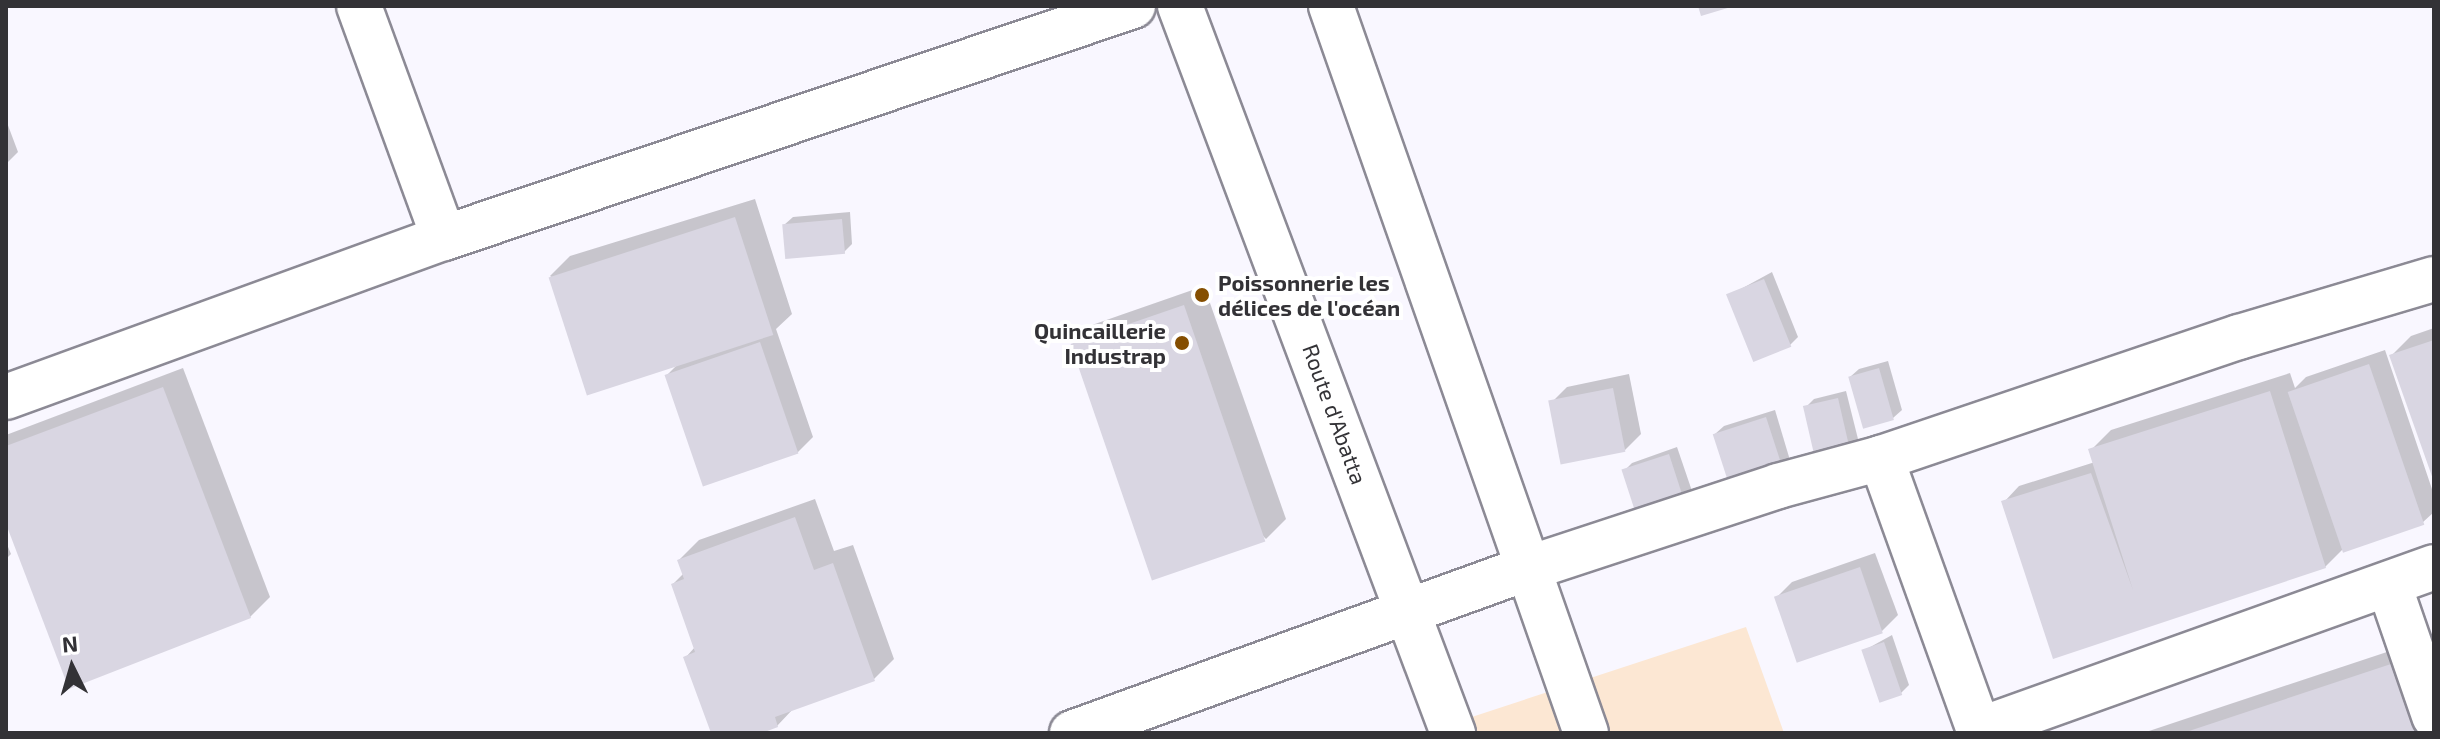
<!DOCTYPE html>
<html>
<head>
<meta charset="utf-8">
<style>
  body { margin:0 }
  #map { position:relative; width:2440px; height:739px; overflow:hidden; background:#f9f7ff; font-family:"Exo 2",sans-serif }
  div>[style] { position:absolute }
  .green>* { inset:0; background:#fce7d3 }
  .shadow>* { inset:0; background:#0003 }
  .building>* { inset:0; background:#d9d6e2; transform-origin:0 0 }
  .roads { filter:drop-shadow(2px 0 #8c8a95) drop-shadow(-2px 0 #8c8a95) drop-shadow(0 2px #8c8a95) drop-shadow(0 -2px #8c8a95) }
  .minor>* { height:44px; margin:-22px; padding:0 22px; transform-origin:22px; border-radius:22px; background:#fff }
  .tertiary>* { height:44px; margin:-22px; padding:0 22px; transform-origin:22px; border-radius:22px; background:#fff }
  .dots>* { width:22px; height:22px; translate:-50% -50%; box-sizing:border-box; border:4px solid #fff; border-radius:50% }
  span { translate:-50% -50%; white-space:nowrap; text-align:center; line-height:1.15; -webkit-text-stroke:8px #fff; paint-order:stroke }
  .poi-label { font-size:22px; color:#333236; font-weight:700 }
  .left { translate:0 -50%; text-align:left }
  .right { translate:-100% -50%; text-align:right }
  .street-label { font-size:22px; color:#333236 }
  .frame { position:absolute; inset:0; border:8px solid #333236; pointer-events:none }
  .north { position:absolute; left:32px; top:627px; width:80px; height:80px; -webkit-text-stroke:6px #fff; paint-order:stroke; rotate:355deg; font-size:22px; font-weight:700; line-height:32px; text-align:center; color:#333236 }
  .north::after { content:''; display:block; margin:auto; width:28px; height:36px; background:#333236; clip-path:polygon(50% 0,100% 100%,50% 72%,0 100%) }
</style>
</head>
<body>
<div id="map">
  <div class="green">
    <i style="clip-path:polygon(1746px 627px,1784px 733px,1423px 733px)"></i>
  </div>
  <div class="shadow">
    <i style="clip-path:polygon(6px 120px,18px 152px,6px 164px)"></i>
    <i style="clip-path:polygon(755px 199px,792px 314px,776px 329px,813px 437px,797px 453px,667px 375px,680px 362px,550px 276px,570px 256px)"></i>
    <i style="clip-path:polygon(850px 212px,852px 244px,844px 252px,784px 225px,793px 217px)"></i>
    <i style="clip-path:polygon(1772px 272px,1798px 337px,1790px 345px,1728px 296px)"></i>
    <i style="clip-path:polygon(1204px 286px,1286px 519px,1266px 539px,1072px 345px,1092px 325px)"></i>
    <i style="clip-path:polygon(2434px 328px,2434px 477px,2391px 356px,2411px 336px)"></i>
    <i style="clip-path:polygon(2385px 350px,2434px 495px,2434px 512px,2422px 523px,2344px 548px,2325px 567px,2144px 624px,2004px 502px,2019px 486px,2095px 462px,2091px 450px,2111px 430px,2290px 373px,2295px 388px,2306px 377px)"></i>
    <i style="clip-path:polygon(1888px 361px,1902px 410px,1893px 418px,1850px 377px,1859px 369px)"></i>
    <i style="clip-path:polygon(183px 368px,270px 597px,250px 617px,6px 519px,6px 435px)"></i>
    <i style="clip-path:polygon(1629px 374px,1641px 434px,1625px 450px,1551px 403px,1567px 387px)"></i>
    <i style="clip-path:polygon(1846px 391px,1858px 439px,1849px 448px,1806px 407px,1814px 399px)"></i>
    <i style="clip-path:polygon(1775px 410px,1792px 467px,1784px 475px,1715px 434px,1724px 426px)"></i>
    <i style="clip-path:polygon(1677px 447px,1693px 494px,1684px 502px,1624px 471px,1632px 463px)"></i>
    <i style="clip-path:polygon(815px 499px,834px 551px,853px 545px,894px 659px,874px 679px,794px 708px,777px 726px,756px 733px,713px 733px,686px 657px,695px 647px,673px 584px,684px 573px,679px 560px,699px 540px)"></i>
    <i style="clip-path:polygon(6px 542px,11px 554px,6px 559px)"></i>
    <i style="clip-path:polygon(1875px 553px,1898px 615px,1882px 631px,1776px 598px,1792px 582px)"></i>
    <i style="clip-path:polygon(1892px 635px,1909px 685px,1901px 693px,1863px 651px)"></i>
    <i style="clip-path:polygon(2414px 643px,2434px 733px,2143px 733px)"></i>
  </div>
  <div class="building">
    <i style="clip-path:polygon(1698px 6px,1730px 6px,1731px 7px,1701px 16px)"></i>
    <i style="left:735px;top:217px;width:124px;height:196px;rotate:72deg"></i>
    <i style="left:842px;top:219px;width:35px;height:60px;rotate:85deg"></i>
    <i style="left:1764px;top:279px;width:73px;height:41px;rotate:68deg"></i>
    <i style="left:1184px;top:305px;width:250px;height:120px;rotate:71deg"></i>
    <i style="clip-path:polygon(2434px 340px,2434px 482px,2389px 355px)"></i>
    <i style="left:760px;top:342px;width:118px;height:101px;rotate:71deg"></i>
    <i style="left:2369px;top:364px;width:170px;height:86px;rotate:71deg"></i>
    <i style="left:1879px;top:368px;width:54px;height:32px;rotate:74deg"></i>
    <i style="clip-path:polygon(163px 387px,251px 618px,69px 689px,6px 524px,6px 446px)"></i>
    <i style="left:1613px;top:388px;width:65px;height:66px;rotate:79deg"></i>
    <i style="clip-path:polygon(2270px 391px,2326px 568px,2053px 659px,2001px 501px,2091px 473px,2133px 590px,2088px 449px)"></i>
    <i style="left:1838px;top:398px;width:53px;height:36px;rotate:77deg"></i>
    <i style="left:1766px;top:417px;width:63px;height:56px;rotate:72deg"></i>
    <i style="left:1669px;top:454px;width:52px;height:50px;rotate:72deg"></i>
    <i style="clip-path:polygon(795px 517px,814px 570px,833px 563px,875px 681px,775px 717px,778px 727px,762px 733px,711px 733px,683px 657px,695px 652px,671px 584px,684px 579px,677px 560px)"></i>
    <i style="left:1860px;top:567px;width:70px;height:91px;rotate:71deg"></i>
    <i style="left:1884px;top:642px;width:56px;height:24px;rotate:71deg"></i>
    <i style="clip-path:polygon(2391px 664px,2415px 733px,2186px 733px,2186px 732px)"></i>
  </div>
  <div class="roads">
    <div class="minor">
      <i style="left:359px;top:6px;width:247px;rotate:69.9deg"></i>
      <i style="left:6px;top:397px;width:466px;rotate:-20deg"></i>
      <i style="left:444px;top:238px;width:727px;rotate:-18.61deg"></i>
      <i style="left:1881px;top:458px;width:292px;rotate:70.2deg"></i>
      <i style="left:2389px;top:585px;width:139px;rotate:71deg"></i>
      <i style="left:1979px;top:730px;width:483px;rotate:-19.7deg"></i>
      <i style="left:1072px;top:733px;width:483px;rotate:-19.9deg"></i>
      <i style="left:1526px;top:569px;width:265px;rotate:-18.2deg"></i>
      <i style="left:1778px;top:486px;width:107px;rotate:-15.2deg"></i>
      <i style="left:1881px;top:458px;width:378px;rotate:-18.7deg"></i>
      <i style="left:2239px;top:337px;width:203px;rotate:-16.6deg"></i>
    </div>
    <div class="tertiary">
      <i style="left:1180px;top:6px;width:777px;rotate:69.42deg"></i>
      <i style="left:1331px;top:6px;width:770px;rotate:70.67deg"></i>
    </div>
  </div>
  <div class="dots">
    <i style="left:1202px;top:295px;background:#854e00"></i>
    <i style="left:1182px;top:343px;background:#854e00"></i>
  </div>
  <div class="poi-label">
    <span class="left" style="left:1218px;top:295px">Poissonnerie les<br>délices de l'océan</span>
    <span class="right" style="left:1166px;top:343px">Quincaillerie<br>Industrap</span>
  </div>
  <div class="street-label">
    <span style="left:1335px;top:414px;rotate:70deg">Route d'Abatta</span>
  </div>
  <div class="frame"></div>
  <div class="north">N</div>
</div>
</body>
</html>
